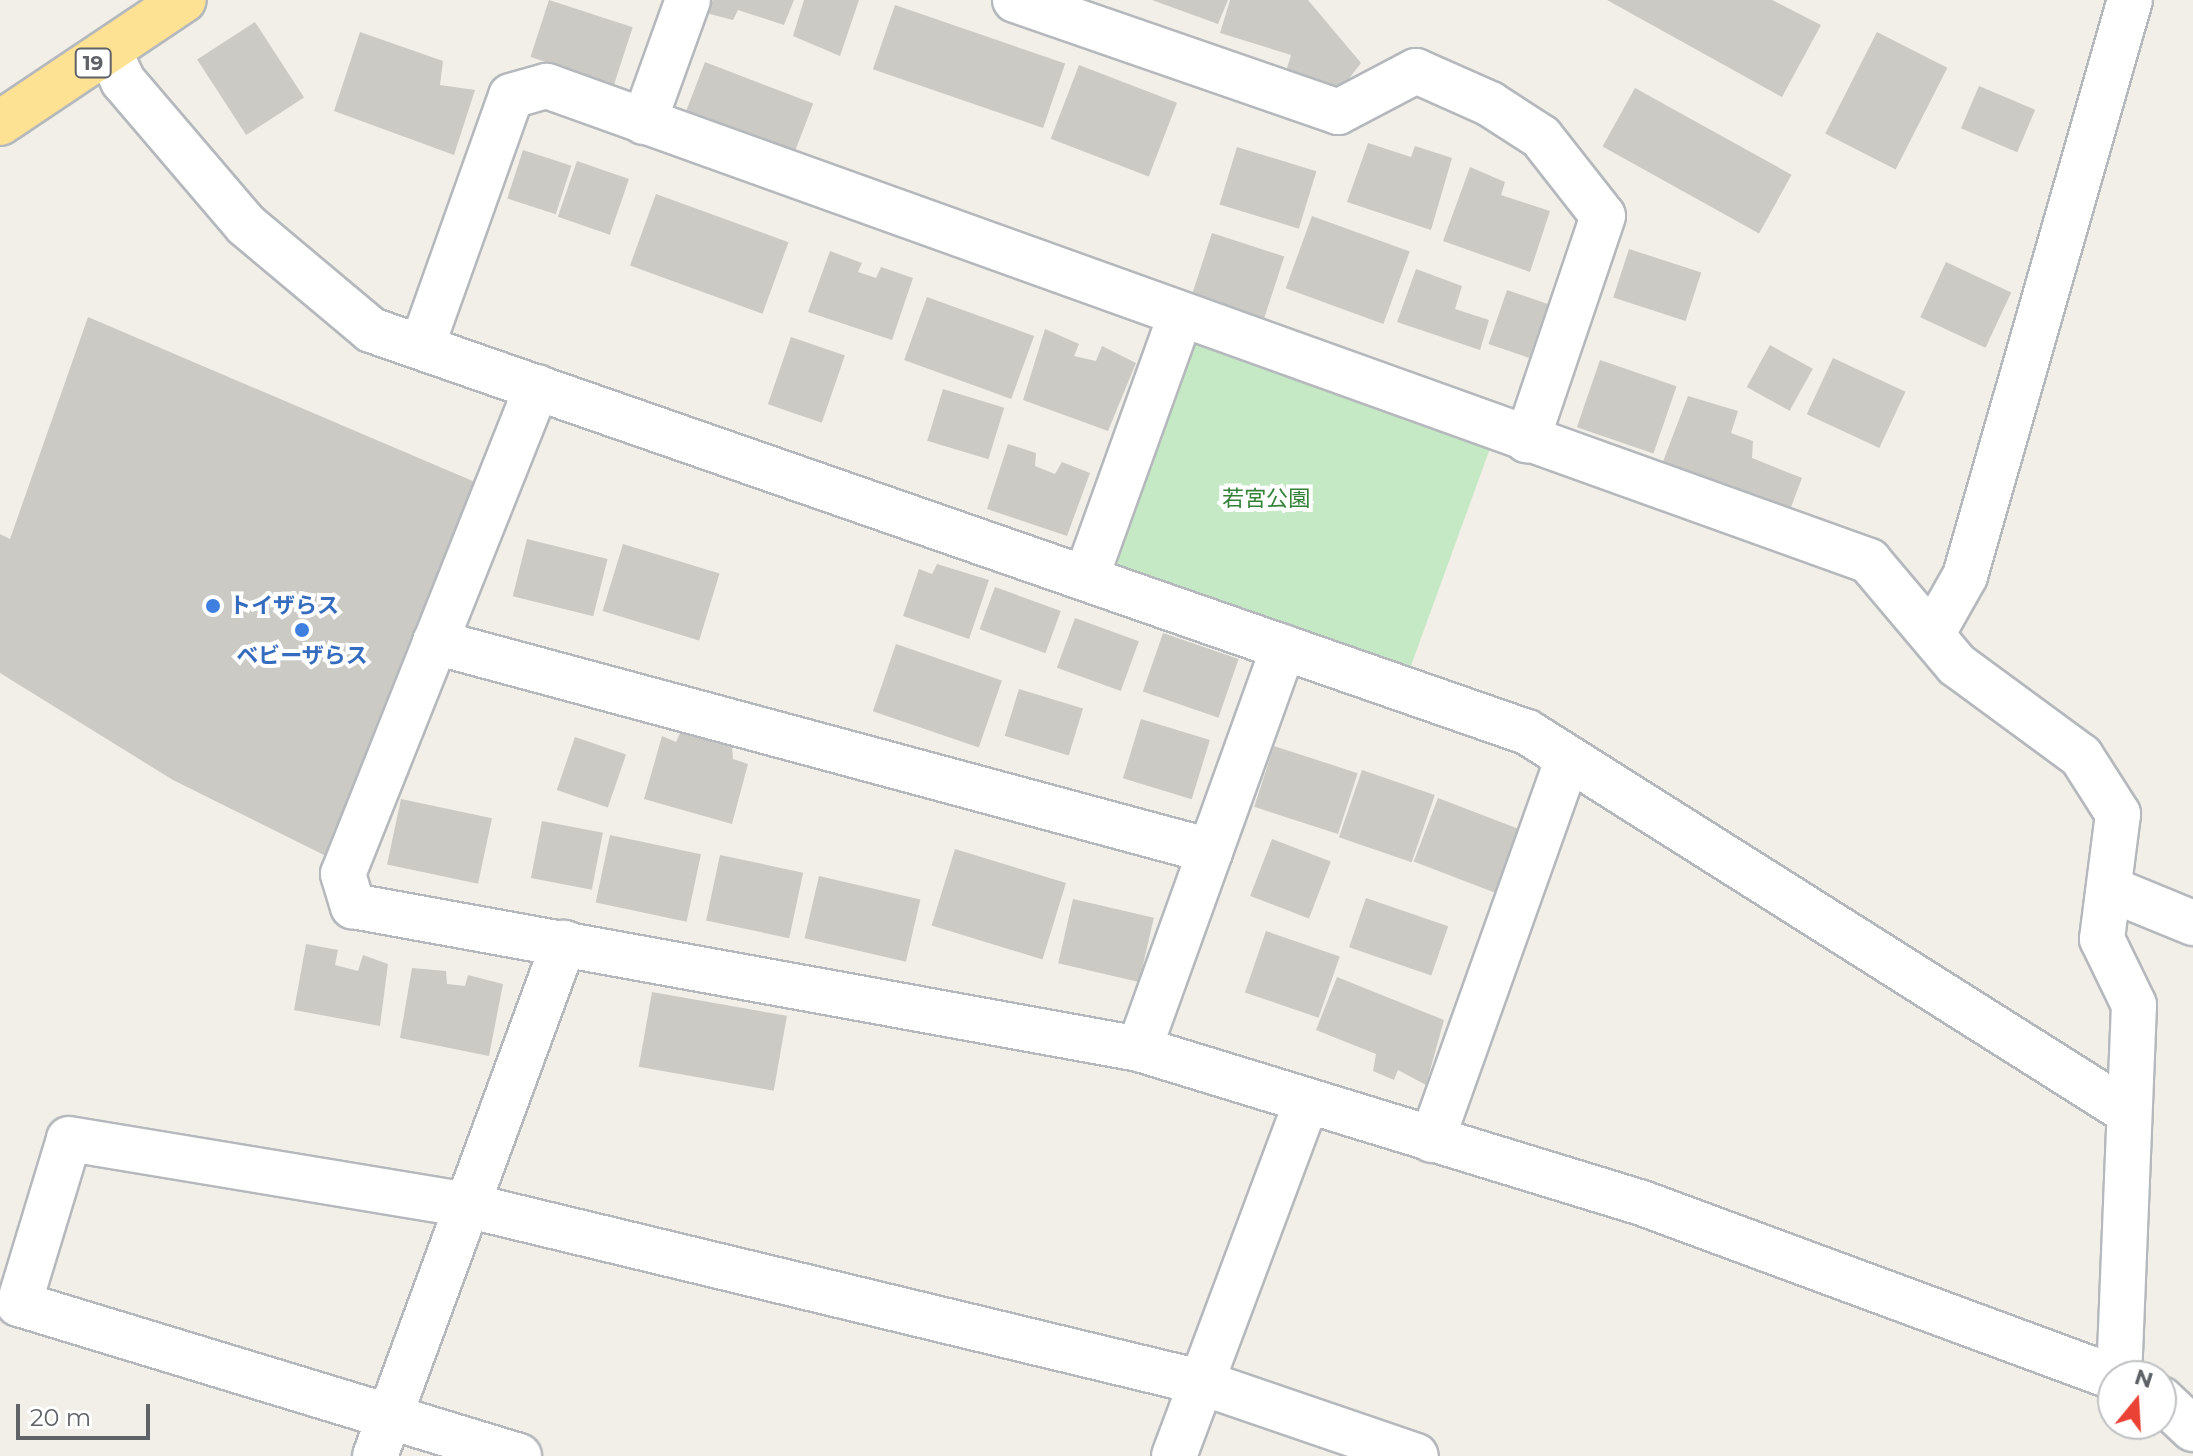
<!DOCTYPE html>
<html>
<head>
<meta charset="utf-8">
<style>
  body { margin:0 }
  #map { position:relative; width:2193px; height:1456px; overflow:hidden; background:#f1efe8; font-family:Montserrat,"Noto Sans JP",sans-serif }
  div>[style] { position:absolute }
  .green>* { inset:0; background:#c5e8c5; transform-origin:0 0 }
  .building>* { inset:0; background:#cccac5; transform-origin:0 0 }
  .roads { filter:drop-shadow(2px 0 #b5b8bc) drop-shadow(-2px 0 #b5b8bc) drop-shadow(0 2px #b5b8bc) drop-shadow(0 -2px #b5b8bc) }
  .minor>* { height:44px; margin:-22px; padding:0 22px; transform-origin:22px; border-radius:22px; background:#fff }
  .highway>* { height:44px; margin:-22px; padding:0 22px; transform-origin:22px; border-radius:22px; background:#fde293 }
  .dots>* { width:22px; height:22px; translate:-50% -50%; box-sizing:border-box; border:4px solid #fff; border-radius:50% }
  span { translate:-50% -50%; white-space:nowrap; text-align:center; line-height:1.15; -webkit-text-stroke:8px #fff; paint-order:stroke }
  .shield-label span { padding:2px 6px; background:#fff; border:2px solid; border-radius:6px; -webkit-text-stroke-width:0 }
  .shield-label { font-size:20px; color:#5f6368; font-weight:700 }
  .park-label { font-size:22px; color:#348238 }
  .shop-label { font-size:22px; color:#366cbe; font-weight:700 }
  .left { translate:0 -50%; text-align:left }
  .north { position:absolute; left:2097px; top:1360px; width:80px; height:80px; box-sizing:border-box; background:#fff; border:2px solid #bfc1c3; border-radius:50%; rotate:18deg; font-size:22px; font-weight:700; line-height:32px; text-align:center; color:#5f6368 }
  .north::after { content:''; display:block; margin:auto; width:28px; height:36px; background:#ea4335; clip-path:polygon(50% 0,100% 100%,50% 72%,0 100%) }
  .scale { position:absolute; left:16px; top:1404px; width:134px; height:36px; box-sizing:border-box; border:4px solid #5f6368; border-top:0; padding-left:10px; font-size:24px; line-height:28px; white-space:nowrap; color:#5f6368; -webkit-text-stroke:6px #fff; paint-order:stroke }
</style>
</head>
<body>
<div id="map">
  <div class="green">
    <i style="left:1190px;top:340px;width:319px;height:248px;rotate:20deg"></i>
  </div>
  <div class="building">
    <i style="left:549px;top:0;width:88px;height:60px;rotate:18deg"></i>
    <i style="clip-path:polygon(713px 0,794px 0,784px 25px,738px 10px,733px 20px,706px 13px)"></i>
    <i style="clip-path:polygon(804px 0,859px 0,840px 56px,793px 36px)"></i>
    <i style="clip-path:polygon(1152px 0,1228px 0,1218px 24px)"></i>
    <i style="clip-path:polygon(1230px 0,1308px 0,1361px 63px,1331px 102px,1283px 81px,1291px 55px,1220px 33px)"></i>
    <i style="clip-path:polygon(1607px 0,1772px 0,1821px 25px,1782px 97px)"></i>
    <i style="left:895px;top:5px;width:180px;height:68px;rotate:19deg"></i>
    <i style="left:255px;top:22px;width:90px;height:69px;rotate:57deg"></i>
    <i style="clip-path:polygon(360px 32px,443px 61px,440px 85px,475px 90px,454px 155px,334px 111px)"></i>
    <i style="left:1877px;top:32px;width:79px;height:114px;rotate:27deg"></i>
    <i style="left:705px;top:62px;width:116px;height:66px;rotate:21deg"></i>
    <i style="left:1079px;top:65px;width:105px;height:79px;rotate:21deg"></i>
    <i style="left:1979px;top:86px;width:61px;height:46px;rotate:23deg"></i>
    <i style="left:1635px;top:88px;width:179px;height:67px;rotate:29deg"></i>
    <i style="clip-path:polygon(1368px 143px,1411px 157px,1415px 146px,1452px 158px,1431px 230px,1347px 202px)"></i>
    <i style="left:1237px;top:147px;width:83px;height:60px;rotate:17deg"></i>
    <i style="left:523px;top:150px;width:51px;height:51px;rotate:18deg"></i>
    <i style="left:577px;top:161px;width:55px;height:59px;rotate:19deg"></i>
    <i style="clip-path:polygon(1470px 167px,1505px 182px,1501px 195px,1550px 211px,1530px 272px,1443px 241px)"></i>
    <i style="left:656px;top:194px;width:141px;height:76px;rotate:20deg"></i>
    <i style="left:1312px;top:216px;width:104px;height:77px;rotate:20deg"></i>
    <i style="left:1212px;top:233px;width:76px;height:65px;rotate:18deg"></i>
    <i style="left:1629px;top:249px;width:76px;height:51px;rotate:18deg"></i>
    <i style="clip-path:polygon(830px 251px,862px 263px,858px 272px,876px 278px,881px 267px,913px 278px,892px 340px,808px 312px)"></i>
    <i style="left:1946px;top:262px;width:72px;height:61px;rotate:25deg"></i>
    <i style="clip-path:polygon(1416px 269px,1462px 286px,1455px 309px,1489px 320px,1480px 350px,1397px 322px)"></i>
    <i style="left:1507px;top:290px;width:43px;height:57px;rotate:19deg"></i>
    <i style="left:927px;top:297px;width:114px;height:67px;rotate:20deg"></i>
    <i style="clip-path:polygon(88px 317px,475px 482px,326px 856px,173px 780px,0 673px,0 534px,10px 539px)"></i>
    <i style="clip-path:polygon(1045px 329px,1079px 344px,1074px 356px,1096px 361px,1102px 346px,1136px 363px,1108px 431px,1023px 400px)"></i>
    <i style="left:791px;top:337px;width:57px;height:71px;rotate:19deg"></i>
    <i style="left:1770px;top:345px;width:49px;height:48px;rotate:29deg"></i>
    <i style="left:1833px;top:358px;width:80px;height:62px;rotate:25deg"></i>
    <i style="left:1600px;top:360px;width:81px;height:71px;rotate:19deg"></i>
    <i style="left:943px;top:389px;width:64px;height:54px;rotate:17deg"></i>
    <i style="clip-path:polygon(1688px 396px,1738px 411px,1731px 433px,1753px 441px,1752px 458px,1802px 478px,1788px 515px,1659px 472px)"></i>
    <i style="clip-path:polygon(1008px 444px,1036px 453px,1035px 466px,1055px 474px,1062px 462px,1090px 473px,1067px 536px,987px 509px)"></i>
    <i style="left:527px;top:539px;width:83px;height:59px;rotate:14deg"></i>
    <i style="left:623px;top:544px;width:101px;height:70px;rotate:17deg"></i>
    <i style="clip-path:polygon(937px 564px,989px 580px,969px 639px,903px 616px,919px 569px,932px 574px)"></i>
    <i style="left:995px;top:587px;width:70px;height:45px;rotate:20deg"></i>
    <i style="left:1075px;top:618px;width:68px;height:53px;rotate:20deg"></i>
    <i style="left:1163px;top:633px;width:80px;height:62px;rotate:19deg"></i>
    <i style="left:896px;top:644px;width:112px;height:71px;rotate:19deg"></i>
    <i style="left:1019px;top:689px;width:67px;height:49px;rotate:17deg"></i>
    <i style="left:1141px;top:719px;width:72px;height:62px;rotate:17deg"></i>
    <i style="clip-path:polygon(680px 733px,732px 747px,733px 759px,748px 764px,732px 824px,644px 799px,662px 736px,676px 742px)"></i>
    <i style="left:575px;top:737px;width:54px;height:56px;rotate:19deg"></i>
    <i style="left:1274px;top:746px;width:88px;height:64px;rotate:18deg"></i>
    <i style="left:1362px;top:770px;width:77px;height:71px;rotate:19deg"></i>
    <i style="left:1438px;top:798px;width:88px;height:68px;rotate:21deg"></i>
    <i style="left:401px;top:799px;width:93px;height:67px;rotate:12deg"></i>
    <i style="left:542px;top:821px;width:62px;height:58px;rotate:11deg"></i>
    <i style="left:610px;top:835px;width:93px;height:69px;rotate:12deg"></i>
    <i style="left:1272px;top:839px;width:63px;height:61px;rotate:21deg"></i>
    <i style="left:955px;top:849px;width:116px;height:80px;rotate:17deg"></i>
    <i style="left:720px;top:855px;width:85px;height:67px;rotate:12deg"></i>
    <i style="left:819px;top:876px;width:104px;height:64px;rotate:13deg"></i>
    <i style="left:1366px;top:898px;width:87px;height:52px;rotate:19deg"></i>
    <i style="left:1073px;top:899px;width:83px;height:66px;rotate:13deg"></i>
    <i style="left:1266px;top:931px;width:78px;height:65px;rotate:19deg"></i>
    <i style="clip-path:polygon(306px 944px,338px 950px,335px 965px,358px 971px,363px 955px,388px 964px,380px 1026px,294px 1010px)"></i>
    <i style="clip-path:polygon(412px 968px,446px 971px,447px 984px,465px 986px,468px 975px,503px 984px,489px 1056px,400px 1038px)"></i>
    <i style="clip-path:polygon(1337px 977px,1444px 1020px,1426px 1085px,1398px 1070px,1394px 1080px,1373px 1071px,1376px 1054px,1316px 1030px)"></i>
    <i style="left:652px;top:992px;width:137px;height:76px;rotate:10deg"></i>
  </div>
  <div class="roads">
    <div class="minor">
      <i style="left:1015px;top:0;width:342px;rotate:19.1deg"></i>
      <i style="left:1338px;top:112px;width:88px;rotate:-27.7deg"></i>
      <i style="left:1416px;top:71px;width:81px;rotate:24deg"></i>
      <i style="left:1490px;top:104px;width:61px;rotate:32.9deg"></i>
      <i style="left:1541px;top:137px;width:100px;rotate:51.9deg"></i>
      <i style="left:1603px;top:216px;width:237px;rotate:108.7deg"></i>
      <i style="left:110px;top:53px;width:31px;rotate:65deg"></i>
      <i style="left:123px;top:81px;width:189px;rotate:49.5deg"></i>
      <i style="left:246px;top:225px;width:163px;rotate:40deg"></i>
      <i style="left:371px;top:330px;width:1224px;rotate:19.18deg"></i>
      <i style="left:1527px;top:732px;width:711px;rotate:32.3deg"></i>
      <i style="left:644px;top:122px;width:130px;rotate:-70.2deg"></i>
      <i style="left:422px;top:346px;width:265px;rotate:-70.4deg"></i>
      <i style="left:511px;top:96px;width:37px;rotate:-16deg"></i>
      <i style="left:547px;top:86px;width:1405px;rotate:19.76deg"></i>
      <i style="left:1869px;top:561px;width:136px;rotate:49.8deg"></i>
      <i style="left:1957px;top:665px;width:154px;rotate:36.3deg"></i>
      <i style="left:2081px;top:756px;width:69px;rotate:57.5deg"></i>
      <i style="left:2118px;top:814px;width:126px;rotate:97.3deg"></i>
      <i style="left:2102px;top:939px;width:73px;rotate:64.1deg"></i>
      <i style="left:2134px;top:1005px;width:371px;rotate:92.3deg"></i>
      <i style="left:537px;top:387px;width:524px;rotate:111.72deg"></i>
      <i style="left:343px;top:874px;width:34px;rotate:73deg"></i>
      <i style="left:353px;top:906px;width:799px;rotate:10.31deg"></i>
      <i style="left:1139px;top:1049px;width:526px;rotate:17.02deg"></i>
      <i style="left:1642px;top:1203px;width:502px;rotate:20.28deg"></i>
      <i style="left:1086px;top:578px;width:277px;rotate:-70.2deg"></i>
      <i style="left:1934px;top:631px;width:63px;rotate:-60.6deg"></i>
      <i style="left:1965px;top:576px;width:599px;rotate:-74.02deg"></i>
      <i style="left:435px;top:642px;width:803px;rotate:15.09deg"></i>
      <i style="left:2110px;top:889px;width:90px;rotate:22.3deg"></i>
      <i style="left:1139px;top:1049px;width:427px;rotate:-70.2deg"></i>
      <i style="left:1432px;top:1140px;width:405px;rotate:-70.4deg"></i>
      <i style="left:2161px;top:1399px;width:44px;rotate:43.2deg"></i>
      <i style="left:375px;top:1456px;width:547px;rotate:-69.78deg"></i>
      <i style="left:519px;top:1456px;width:523px;rotate:-163.09deg"></i>
      <i style="left:19px;top:1304px;width:172px;rotate:-73.1deg"></i>
      <i style="left:69px;top:1139px;width:402px;rotate:9.4deg"></i>
      <i style="left:466px;top:1205px;width:755px;rotate:13.56deg"></i>
      <i style="left:1200px;top:1382px;width:228px;rotate:18.9deg"></i>
      <i style="left:1174px;top:1456px;width:377px;rotate:-69.5deg"></i>
    </div>
    <div class="highway">
      <i style="left:0;top:123px;width:221px;rotate:-33.8deg"></i>
    </div>
  </div>
  <div class="dots">
    <i style="left:213px;top:606px;background:#3f7fe0"></i>
    <i style="left:302px;top:630px;background:#3f7fe0"></i>
  </div>
  <div class="shield-label">
    <span style="left:93px;top:63px">19</span>
  </div>
  <div class="park-label">
    <span style="left:1266px;top:499px">若宮公園</span>
  </div>
  <div class="shop-label">
    <span class="left" style="left:229px;top:606px">トイザらス</span>
    <span style="left:302px;top:656px">ベビーザらス</span>
  </div>
  <div class="north">N</div>
  <div class="scale">20 m</div>
</div>
</body>
</html>
